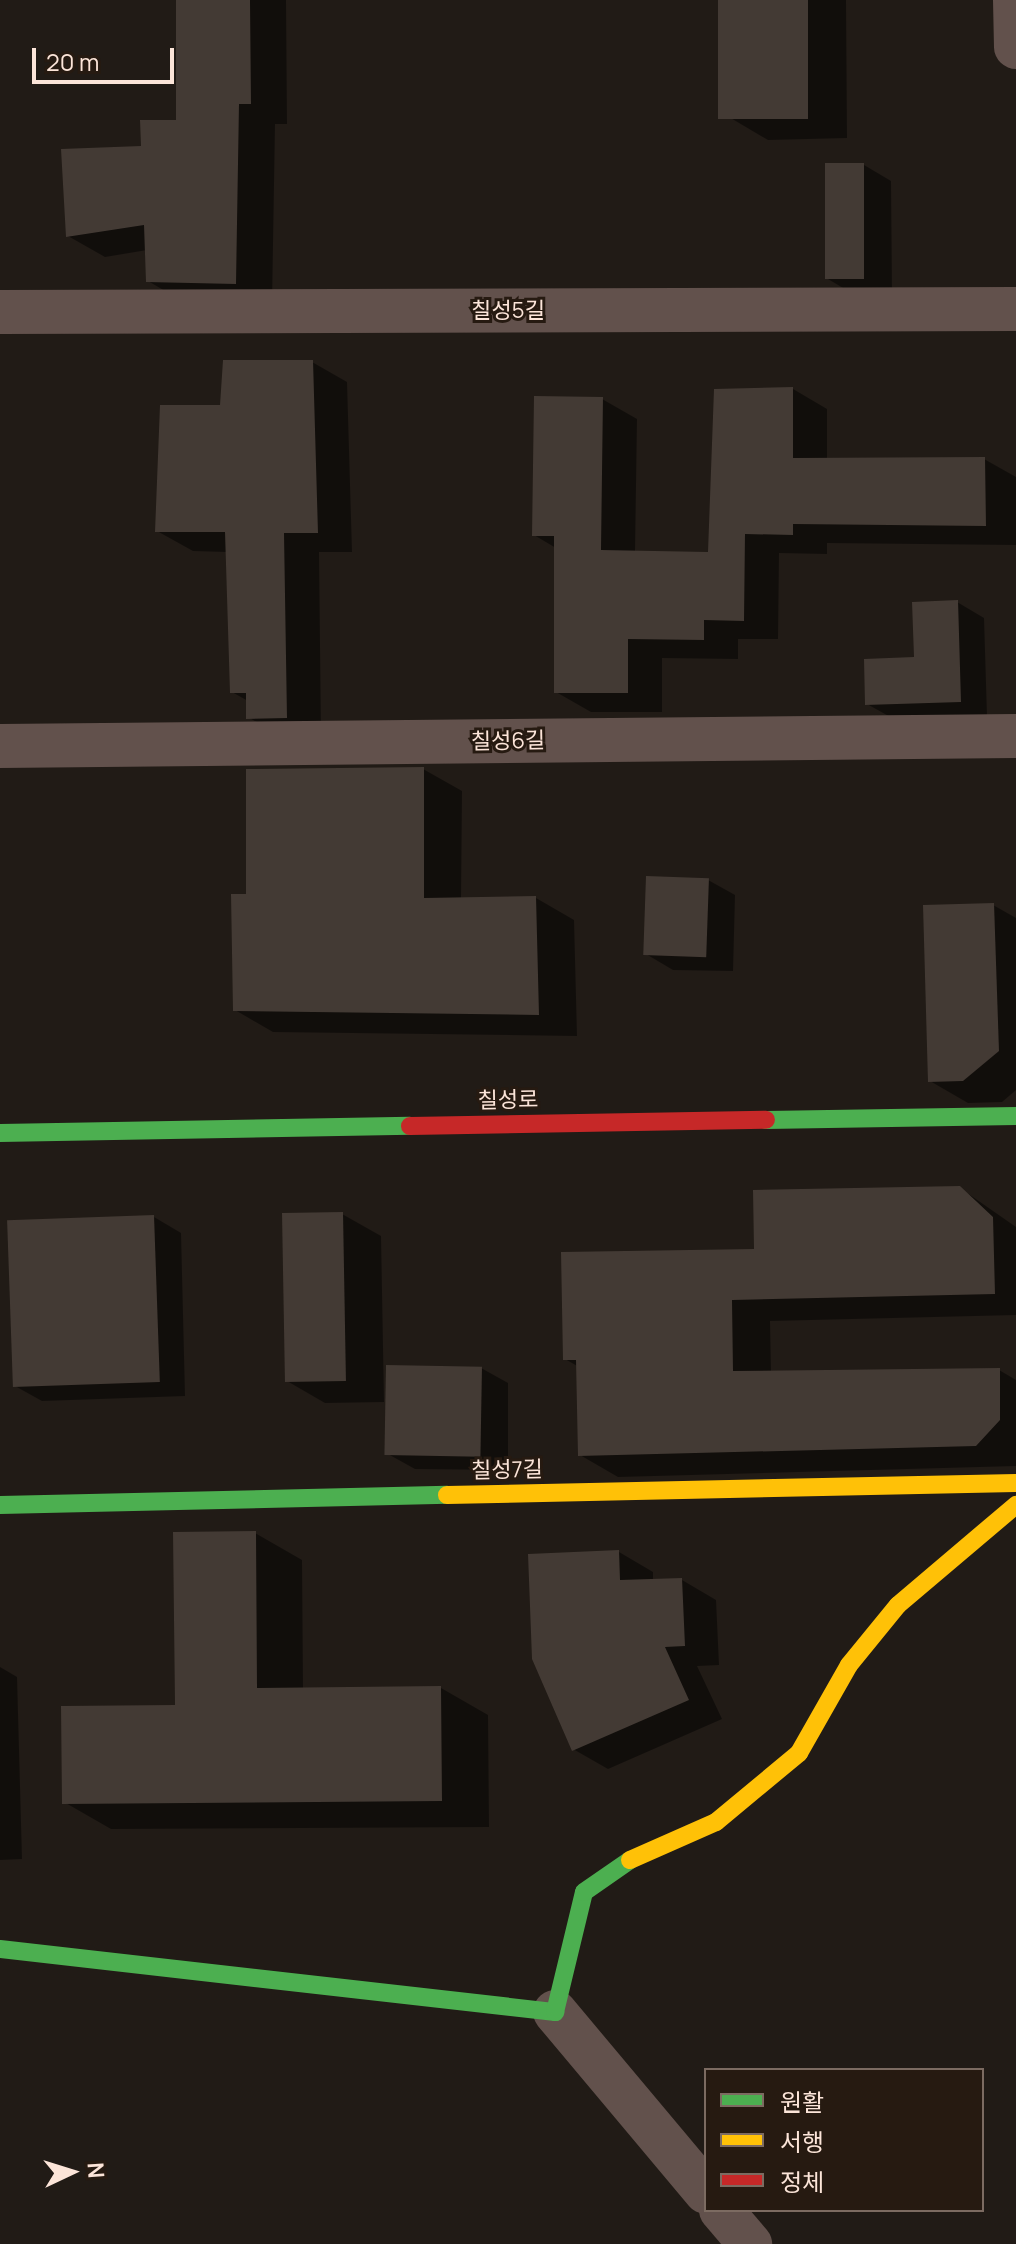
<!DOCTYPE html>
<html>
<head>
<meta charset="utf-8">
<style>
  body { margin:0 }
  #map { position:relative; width:1016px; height:2244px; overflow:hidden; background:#211b16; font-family:Manrope,"Noto Sans KR",sans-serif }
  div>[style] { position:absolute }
  .shadow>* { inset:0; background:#0007 }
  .building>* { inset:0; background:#433a34; transform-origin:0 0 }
  .street>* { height:44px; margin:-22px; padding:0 22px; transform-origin:22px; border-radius:22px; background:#62514c }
  .fast>* { height:18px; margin:-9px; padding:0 9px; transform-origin:9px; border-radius:9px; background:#4caf50 }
  .slow>* { height:18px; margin:-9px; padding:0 9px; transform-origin:9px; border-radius:9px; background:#ffc107 }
  .jam>* { height:18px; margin:-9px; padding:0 9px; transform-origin:9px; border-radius:9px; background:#c62828 }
  span { translate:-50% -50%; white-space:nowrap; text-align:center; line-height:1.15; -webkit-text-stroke:6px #261a11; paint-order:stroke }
  .street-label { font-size:22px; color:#fce5d9 }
  .legend { position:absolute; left:704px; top:2068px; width:280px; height:144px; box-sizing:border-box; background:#261a11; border:2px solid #7c6b61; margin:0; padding:10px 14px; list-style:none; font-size:24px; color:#fce5d9 }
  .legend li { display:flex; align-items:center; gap:16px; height:40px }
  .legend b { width:40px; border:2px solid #7c6b61 }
  .north { position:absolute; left:32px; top:2132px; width:80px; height:80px; -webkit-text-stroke:6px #261a11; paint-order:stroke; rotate:86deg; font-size:22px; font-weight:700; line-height:32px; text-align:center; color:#fce5d9 }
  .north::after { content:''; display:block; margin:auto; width:28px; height:36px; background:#fce5d9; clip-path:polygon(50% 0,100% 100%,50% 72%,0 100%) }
  .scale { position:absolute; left:32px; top:48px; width:142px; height:36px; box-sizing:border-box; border:4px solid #fce5d9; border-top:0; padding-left:10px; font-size:24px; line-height:28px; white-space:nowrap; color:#fce5d9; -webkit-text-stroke:6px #261a11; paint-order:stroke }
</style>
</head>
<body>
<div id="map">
  <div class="shadow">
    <i style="clip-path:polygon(178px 0,286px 0,287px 124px,275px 124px,272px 304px,184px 302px,148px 281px,147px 250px,105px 257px,68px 236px,143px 147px,178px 122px)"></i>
    <i style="clip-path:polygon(720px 0,846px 0,847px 138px,768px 140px,729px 117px)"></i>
    <i style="clip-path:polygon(864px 165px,891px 181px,892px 294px,855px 295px,828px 279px)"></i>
    <i style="clip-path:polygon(312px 362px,347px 382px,352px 552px,319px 552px,321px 737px,284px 738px,248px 717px,248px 701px,232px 692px,227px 552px,193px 551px,157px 531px,222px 407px)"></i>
    <i style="clip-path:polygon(793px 389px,827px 409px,827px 460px,984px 459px,1016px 477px,1016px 545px,827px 543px,827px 554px,779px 553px,778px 639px,738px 639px,738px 659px,662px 658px,662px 712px,591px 712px,556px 692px,556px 548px,534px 535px,602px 399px,637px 419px,635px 552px,710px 554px)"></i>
    <i style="clip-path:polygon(957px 602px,984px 618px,987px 716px,894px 719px,867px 704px,916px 659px)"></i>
    <i style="clip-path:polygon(423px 769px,462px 791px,461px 899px,536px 898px,574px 920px,577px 1036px,273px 1032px,235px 1010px)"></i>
    <i style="clip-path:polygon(708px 880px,735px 895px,733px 971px,673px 970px,646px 954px)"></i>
    <i style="clip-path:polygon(993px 905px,1016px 918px,1016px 1090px,1002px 1102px,968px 1103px,930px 1081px)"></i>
    <i style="clip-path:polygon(960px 1188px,1016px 1227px,1016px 1315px,770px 1321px,771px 1373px,999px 1370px,1016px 1380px,1016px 1466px,618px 1477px,580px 1455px,579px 1367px,565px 1359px,756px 1251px)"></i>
    <i style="clip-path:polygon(342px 1214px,381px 1236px,384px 1402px,325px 1403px,287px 1381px)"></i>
    <i style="clip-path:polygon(154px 1217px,181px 1233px,185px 1396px,42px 1401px,15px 1386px)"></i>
    <i style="clip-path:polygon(481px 1368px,508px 1383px,508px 1470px,415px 1469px,388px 1454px)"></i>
    <i style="clip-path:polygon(255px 1533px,302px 1560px,303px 1689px,441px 1688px,488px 1715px,489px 1827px,111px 1829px,64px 1802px,177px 1707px)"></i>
    <i style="clip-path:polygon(619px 1552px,653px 1572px,653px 1581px,682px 1580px,716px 1600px,719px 1665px,697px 1666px,722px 1719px,608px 1769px,573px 1749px)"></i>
    <i style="clip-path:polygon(0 1667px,17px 1677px,22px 1859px,0 1860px)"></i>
  </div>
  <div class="building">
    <i style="clip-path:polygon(176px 0,250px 0,251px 104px,239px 104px,236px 284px,146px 282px,144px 225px,66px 237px,61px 149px,141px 146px,140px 120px,176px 120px)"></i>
    <i style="left:718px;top:0;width:90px;height:119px"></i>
    <i style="left:864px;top:163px;width:116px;height:39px;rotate:90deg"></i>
    <i style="clip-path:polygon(223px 360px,313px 360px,318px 533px,284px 533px,287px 718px,246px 719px,246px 693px,230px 693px,225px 532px,155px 532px,160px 405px,220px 405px)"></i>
    <i style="clip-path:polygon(793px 387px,793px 458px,985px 457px,986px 526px,793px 524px,793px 535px,745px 534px,744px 621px,704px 620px,704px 640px,628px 639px,628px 693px,554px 693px,554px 536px,532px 536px,534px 396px,603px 397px,601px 550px,708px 552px,714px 389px)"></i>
    <i style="clip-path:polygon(958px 600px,961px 702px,865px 705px,864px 659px,914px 657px,912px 602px)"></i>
    <i style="clip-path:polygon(424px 767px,424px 898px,536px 896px,539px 1015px,233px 1011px,231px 894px,246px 894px,246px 769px)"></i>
    <i style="left:646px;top:876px;width:63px;height:79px;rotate:2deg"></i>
    <i style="clip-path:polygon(994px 903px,999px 1051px,963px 1081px,928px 1082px,923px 905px)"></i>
    <i style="clip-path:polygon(960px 1186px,993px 1217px,995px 1294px,732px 1300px,733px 1371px,1000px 1368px,1000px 1420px,976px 1446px,578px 1456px,576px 1360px,563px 1360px,561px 1252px,754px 1249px,753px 1190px)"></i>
    <i style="left:343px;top:1212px;width:169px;height:61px;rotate:89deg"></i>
    <i style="left:154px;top:1215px;width:167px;height:147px;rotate:88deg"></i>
    <i style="left:386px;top:1365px;width:96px;height:90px;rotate:1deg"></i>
    <i style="clip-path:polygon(256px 1531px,257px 1688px,441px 1686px,442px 1801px,62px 1804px,61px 1706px,175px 1705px,173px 1532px)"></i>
    <i style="clip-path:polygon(619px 1550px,620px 1580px,682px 1578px,685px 1646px,665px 1647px,689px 1700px,572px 1751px,532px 1659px,528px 1554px)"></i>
  </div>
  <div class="street">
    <i style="left:1015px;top:0;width:47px;rotate:88.8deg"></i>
    <i style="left:0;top:312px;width:1016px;rotate:-0.17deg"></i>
    <i style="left:0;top:746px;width:1016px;rotate:-0.56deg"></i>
    <i style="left:555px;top:2012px;width:235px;rotate:50deg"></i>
    <i style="left:721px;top:2210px;width:45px;rotate:49.5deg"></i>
  </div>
  <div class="fast">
    <i style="left:766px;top:1120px;width:250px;rotate:-0.9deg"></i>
    <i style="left:0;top:1133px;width:410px;rotate:-1deg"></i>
    <i style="left:0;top:1505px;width:447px;rotate:-1.3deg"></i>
    <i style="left:0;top:1949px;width:559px;rotate:6.48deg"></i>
    <i style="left:555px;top:2012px;width:123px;rotate:-76.4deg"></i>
    <i style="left:584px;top:1892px;width:56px;rotate:-34.8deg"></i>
  </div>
  <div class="slow">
    <i style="left:447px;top:1495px;width:569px;rotate:-1.21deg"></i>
    <i style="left:630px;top:1860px;width:94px;rotate:-23.8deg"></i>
    <i style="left:716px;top:1822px;width:108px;rotate:-39.7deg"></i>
    <i style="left:799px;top:1753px;width:101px;rotate:-60.4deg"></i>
    <i style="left:849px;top:1665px;width:77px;rotate:-50.8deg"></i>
    <i style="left:898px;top:1605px;width:155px;rotate:-40.3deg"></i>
  </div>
  <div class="jam">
    <i style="left:410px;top:1126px;width:356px;rotate:-1deg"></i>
  </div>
  <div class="street-label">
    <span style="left:508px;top:311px">칠성5길</span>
    <span style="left:508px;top:741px;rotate:-1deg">칠성6길</span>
    <span style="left:508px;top:1100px;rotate:-1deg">칠성로</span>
    <span style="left:507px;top:1470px;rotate:-1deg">칠성7길</span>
  </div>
  <ul class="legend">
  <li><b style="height:10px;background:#4caf50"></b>원활</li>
  <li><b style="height:10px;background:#ffc107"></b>서행</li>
  <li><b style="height:10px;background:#c62828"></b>정체</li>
  </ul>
  <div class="north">N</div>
  <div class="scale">20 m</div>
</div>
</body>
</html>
